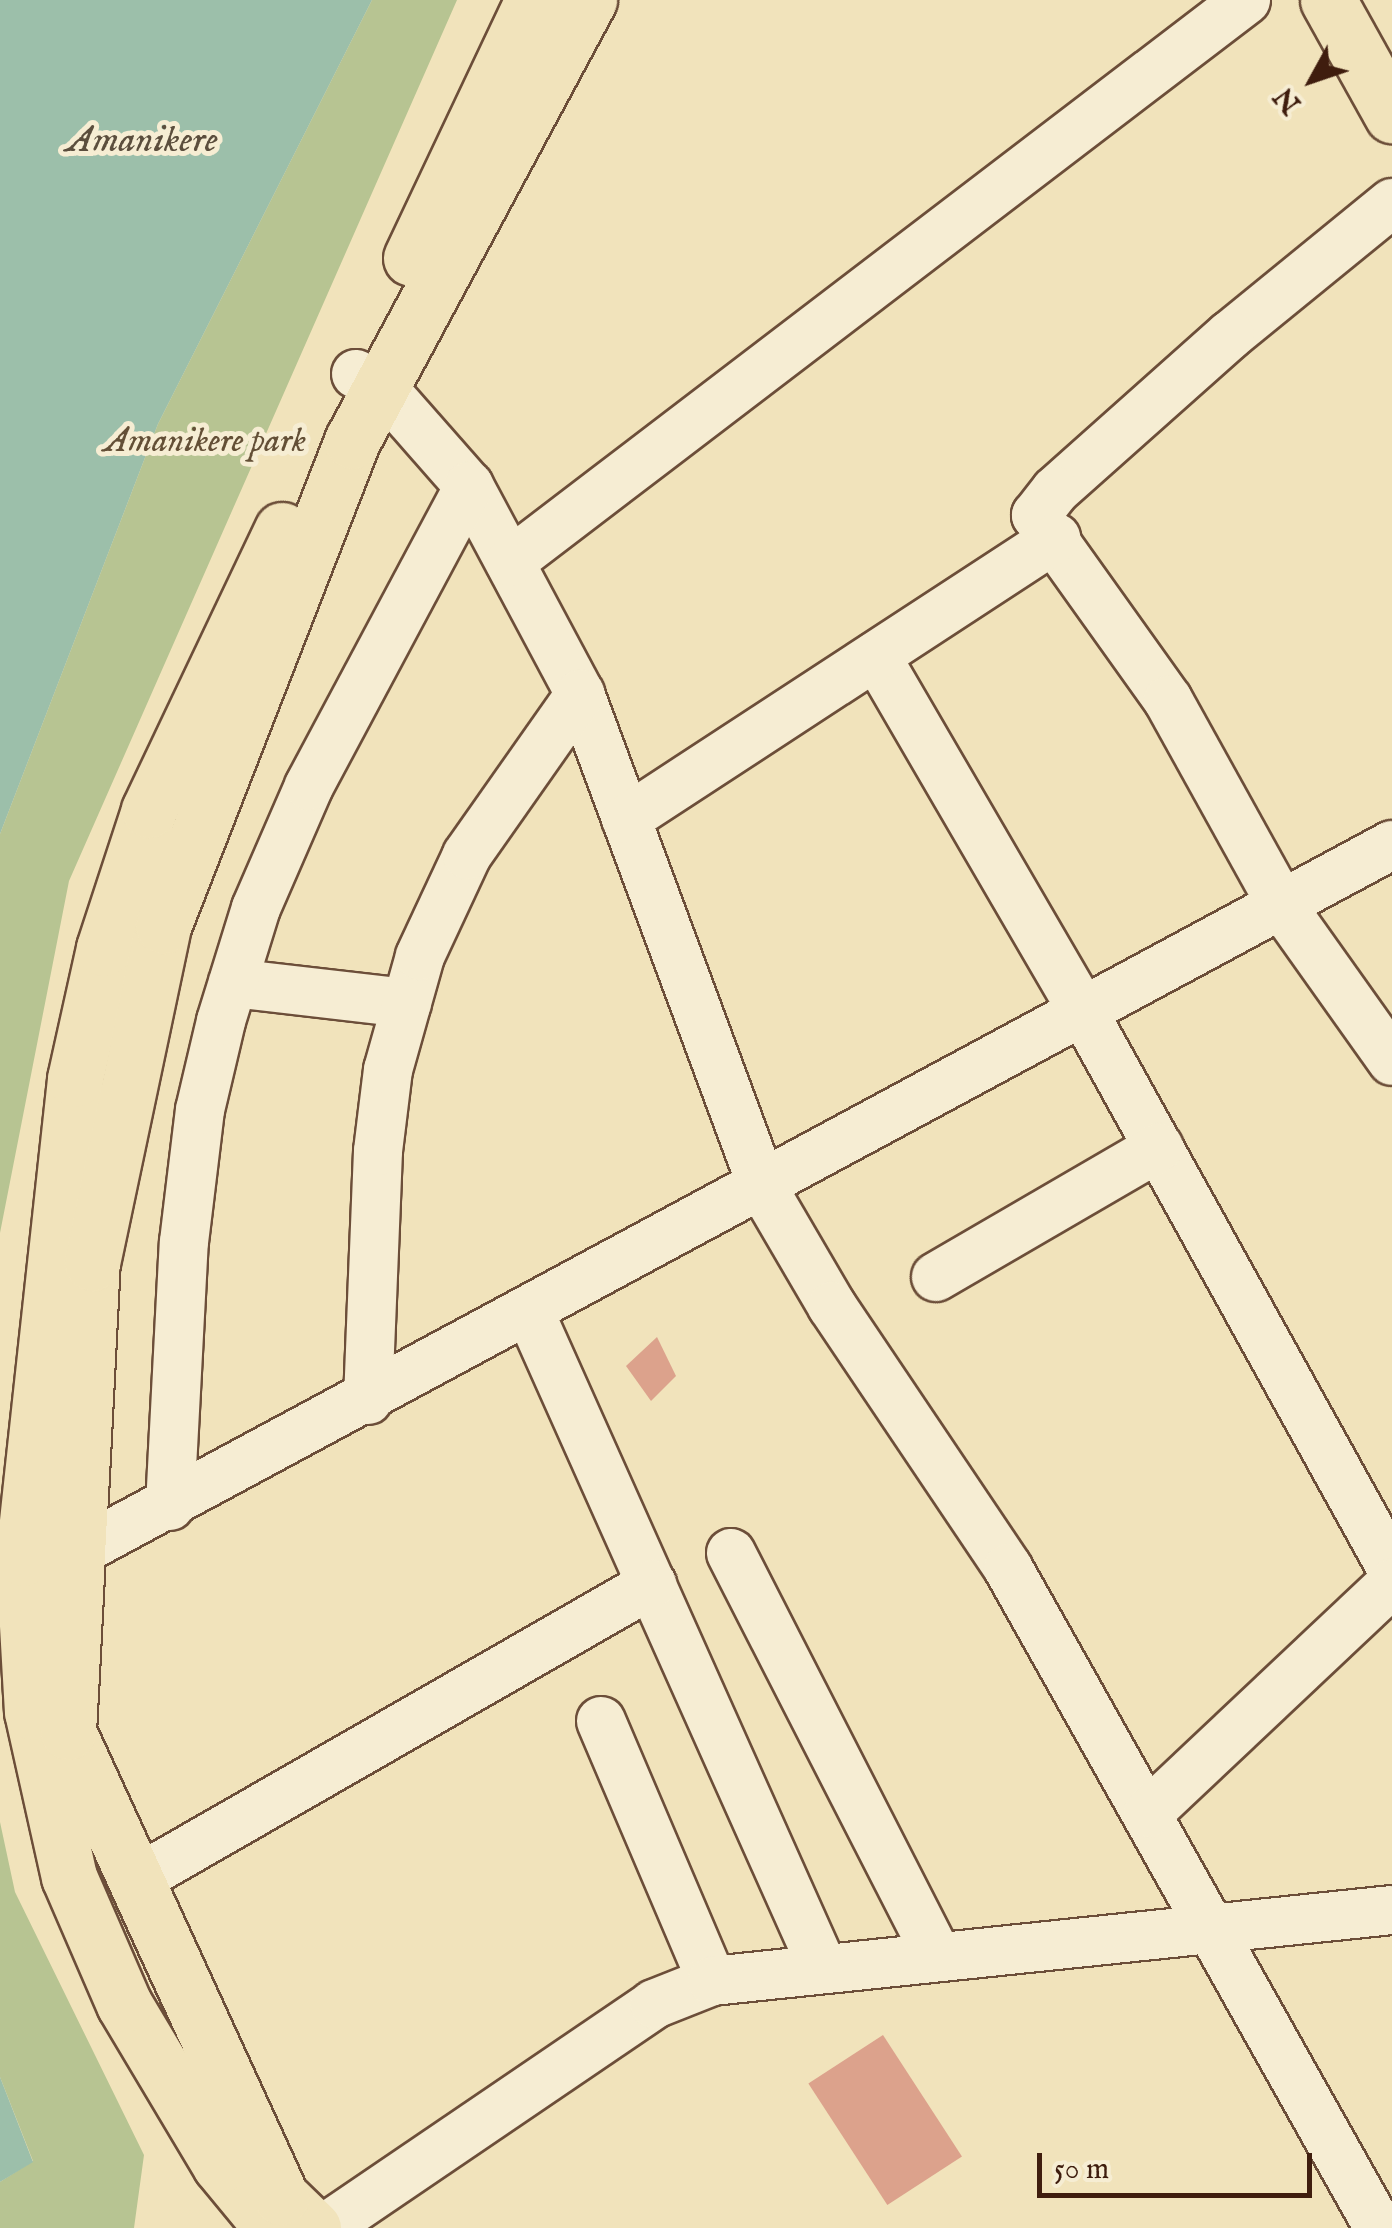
<!DOCTYPE html>
<html>
<head>
<meta charset="utf-8">
<style>
  body { margin:0 }
  #map { position:relative; width:1392px; height:2228px; overflow:hidden; background:#f1e3bb; font-family:"IM FELL English",serif }
  div>[style] { position:absolute }
  .green>* { inset:0; background:#b7c492 }
  .water>* { inset:0; background:#9cbfaa }
  .building>* { inset:0; background:#dca28c; transform-origin:0 0 }
  .roads { filter:drop-shadow(2px 0 #6c4e39) drop-shadow(-2px 0 #6c4e39) drop-shadow(0 2px #6c4e39) drop-shadow(0 -2px #6c4e39) }
  .minor>* { height:48px; margin:-24px; padding:0 24px; transform-origin:24px; border-radius:24px; background:#f6edd3 }
  .major>* { height:55px; margin:-27.5px; padding:0 27.5px; transform-origin:27.5px; border-radius:27.5px; background:#f1e3bb }
  span { translate:-50% -50%; white-space:nowrap; text-align:center; line-height:1.15; -webkit-text-stroke:10px #f6edd3; paint-order:stroke }
  .park-label { font-size:35px; color:#634f36; font-style:italic }
  .water-label { font-size:38px; color:#5b4e3d; font-style:italic }
  .north { position:absolute; left:1262px; top:30px; width:100px; height:100px; -webkit-text-stroke:8px #f6edd3; paint-order:stroke; rotate:230deg; font-size:28px; font-weight:700; line-height:40px; text-align:center; color:#3f1d0e }
  .north::after { content:''; display:block; margin:auto; width:35px; height:45px; background:#3f1d0e; clip-path:polygon(50% 0,100% 100%,50% 72%,0 100%) }
  .scale { position:absolute; left:1037px; top:2153px; width:275px; height:45px; box-sizing:border-box; border:5px solid #3f1d0e; border-top:0; padding-left:12px; font-size:30px; line-height:35px; white-space:nowrap; color:#3f1d0e; -webkit-text-stroke:8px #f6edd3; paint-order:stroke }
</style>
</head>
<body>
<div id="map">
  <div class="green">
    <i style="clip-path:polygon(372px 0,457px 0,69px 881px,0 1233px,0 834px,158px 424px)"></i>
    <i style="clip-path:polygon(0 1822px,15px 1892px,144px 2155px,134px 2228px,0 2228px,0 2182px,33px 2161px,0 2077px)"></i>
  </div>
  <div class="water">
    <i style="clip-path:polygon(0 0,372px 0,158px 424px,0 834px)"></i>
    <i style="clip-path:polygon(0 2077px,33px 2162px,0 2182px)"></i>
  </div>
  <div class="building">
    <i style="clip-path:polygon(657px 1337px,676px 1376px,651px 1401px,626px 1366px)"></i>
    <i style="left:883px;top:2035px;width:145px;height:89px;rotate:57deg"></i>
  </div>
  <div class="roads">
    <div class="minor">
      <i style="left:1392px;top:203px;width:209px;rotate:140.8deg"></i>
      <i style="left:1230px;top:335px;width:234px;rotate:138.3deg"></i>
      <i style="left:1055px;top:491px;width:31px;rotate:128deg"></i>
      <i style="left:1036px;top:515px;width:227px;rotate:54.5deg"></i>
      <i style="left:1168px;top:700px;width:235px;rotate:61deg"></i>
      <i style="left:1282px;top:906px;width:190px;rotate:54.6deg"></i>
      <i style="left:356px;top:374px;width:28px;rotate:26deg"></i>
      <i style="left:381px;top:386px;width:133px;rotate:48.7deg"></i>
      <i style="left:469px;top:486px;width:236px;rotate:61.9deg"></i>
      <i style="left:580px;top:694px;width:527px;rotate:69.67deg"></i>
      <i style="left:763px;top:1188px;width:137px;rotate:59.7deg"></i>
      <i style="left:832px;top:1306px;width:316px;rotate:56.1deg"></i>
      <i style="left:1008px;top:1568px;width:757px;rotate:60.66deg"></i>
      <i style="left:510px;top:562px;width:926px;rotate:-37.36deg"></i>
      <i style="left:876px;top:656px;width:415px;rotate:59.8deg"></i>
      <i style="left:1085px;top:1015px;width:633px;rotate:61.01deg"></i>
      <i style="left:626px;top:819px;width:514px;rotate:-33.16deg"></i>
      <i style="left:233px;top:983px;width:175px;rotate:6.6deg"></i>
      <i style="left:936px;top:1277px;width:258px;rotate:-30.2deg"></i>
      <i style="left:530px;top:1313px;width:715px;rotate:65.91deg"></i>
      <i style="left:368px;top:1400px;width:249px;rotate:-87.7deg"></i>
      <i style="left:378px;top:1151px;width:82px;rotate:-83deg"></i>
      <i style="left:388px;top:1070px;width:118px;rotate:-74.3deg"></i>
      <i style="left:420px;top:956px;width:111px;rotate:-65deg"></i>
      <i style="left:467px;top:855px;width:197px;rotate:-54.9deg"></i>
      <i style="left:170px;top:1506px;width:264px;rotate:-87deg"></i>
      <i style="left:184px;top:1242px;width:133px;rotate:-83.1deg"></i>
      <i style="left:200px;top:1110px;width:91px;rotate:-76.7deg"></i>
      <i style="left:221px;top:1021px;width:118px;rotate:-72.8deg"></i>
      <i style="left:256px;top:908px;width:133px;rotate:-66.5deg"></i>
      <i style="left:309px;top:786px;width:340px;rotate:-61.9deg"></i>
      <i style="left:731px;top:1553px;width:450px;rotate:62.9deg"></i>
      <i style="left:48px;top:1568px;width:1526px;rotate:-28.28deg"></i>
      <i style="left:601px;top:1721px;width:283px;rotate:66.9deg"></i>
      <i style="left:1148px;top:1813px;width:335px;rotate:-43.3deg"></i>
      <i style="left:136px;top:1880px;width:595px;rotate:-29.84deg"></i>
      <i style="left:325px;top:2228px;width:398px;rotate:-34.2deg"></i>
      <i style="left:654px;top:2004px;width:62px;rotate:-21.6deg"></i>
      <i style="left:712px;top:1981px;width:684px;rotate:-5.96deg"></i>
    </div>
    <div class="major">
      <i style="left:1328px;top:0;width:132px;rotate:60.9deg"></i>
      <i style="left:411px;top:258px;width:285px;rotate:-64.7deg"></i>
      <i style="left:272px;top:2228px;width:82px;rotate:-129.5deg"></i>
      <i style="left:220px;top:2165px;width:187px;rotate:-120.8deg"></i>
      <i style="left:124px;top:2004px;width:138px;rotate:-113.4deg"></i>
      <i style="left:69px;top:1877px;width:169px;rotate:-102.6deg"></i>
      <i style="left:32px;top:1712px;width:154px;rotate:-93.3deg"></i>
      <i style="left:23px;top:1558px;width:482px;rotate:-83.8deg"></i>
      <i style="left:75px;top:1079px;width:134px;rotate:-77.5deg"></i>
      <i style="left:104px;top:948px;width:145px;rotate:-71.9deg"></i>
      <i style="left:149px;top:810px;width:310px;rotate:-64.6deg"></i>
      <i style="left:313px;top:2228px;width:45px;rotate:-135.9deg"></i>
      <i style="left:281px;top:2197px;width:511px;rotate:-114.61deg"></i>
      <i style="left:68px;top:1732px;width:470px;rotate:-87.1deg"></i>
      <i style="left:92px;top:1263px;width:344px;rotate:-78.1deg"></i>
      <i style="left:163px;top:926px;width:521px;rotate:-68.71deg"></i>
      <i style="left:352px;top:441px;width:501px;rotate:-61.75deg"></i>
    </div>
  </div>
  <div class="park-label">
    <span style="left:205px;top:442px">Amanikere park</span>
  </div>
  <div class="water-label">
    <span style="left:142px;top:142px">Amanikere</span>
  </div>
  <div class="north">N</div>
  <div class="scale">50 m</div>
</div>
</body>
</html>
